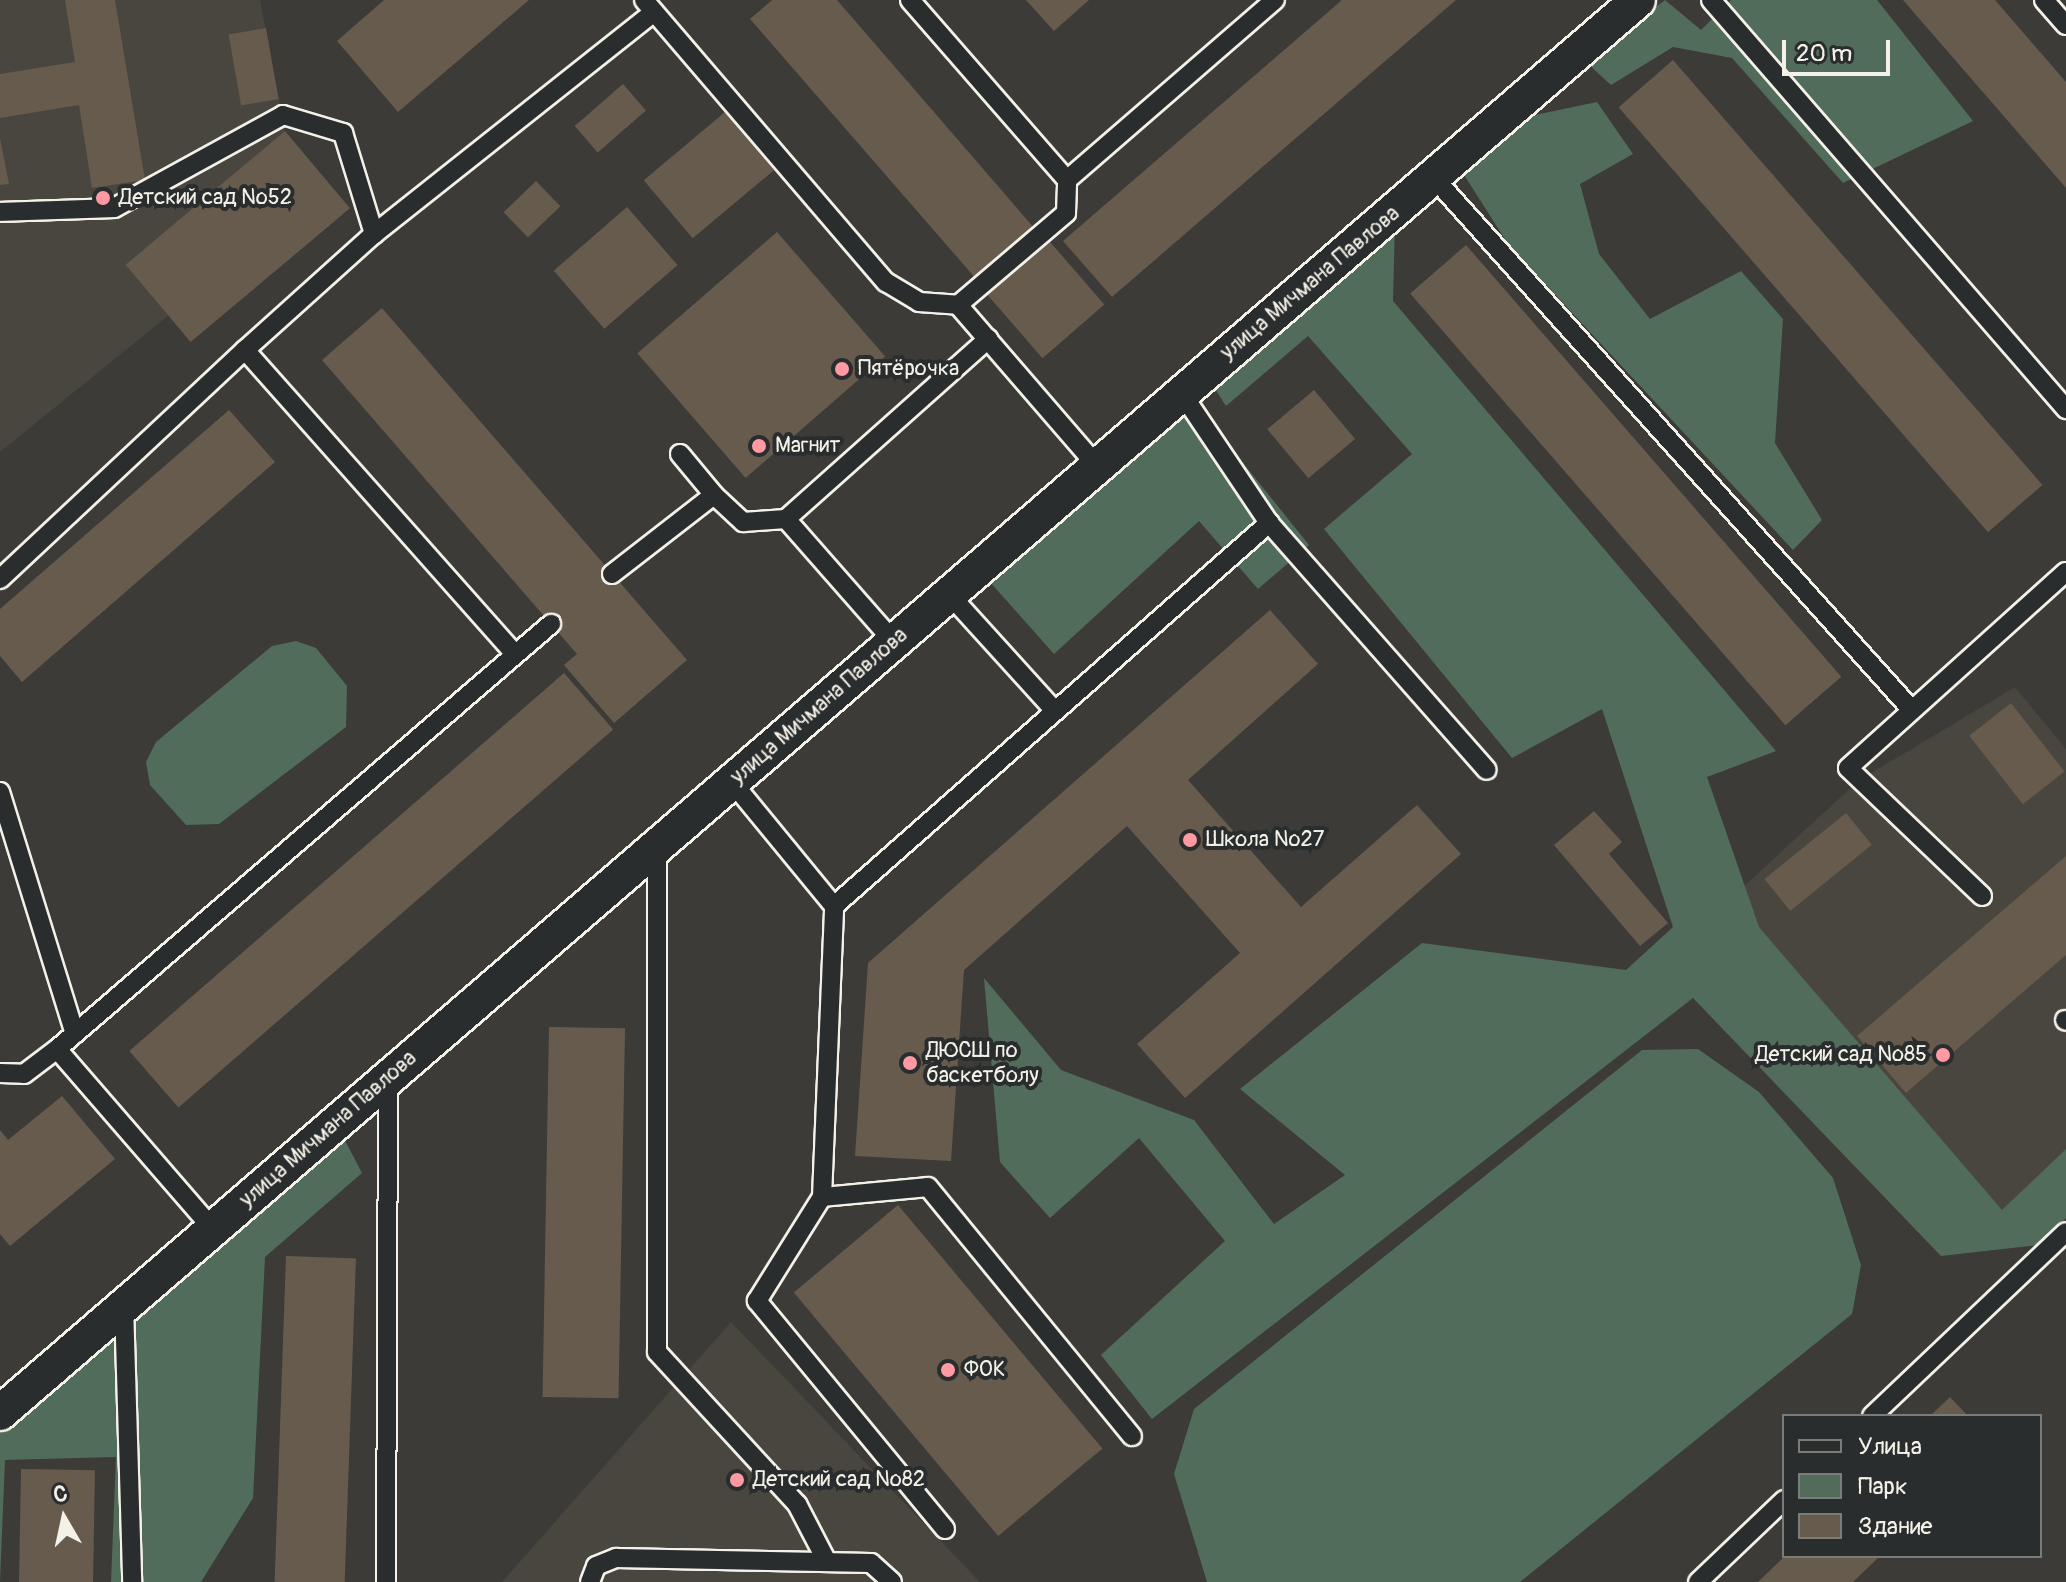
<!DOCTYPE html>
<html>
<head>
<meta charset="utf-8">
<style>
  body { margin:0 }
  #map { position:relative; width:2066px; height:1582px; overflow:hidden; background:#3c3b38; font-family:Pangolin,sans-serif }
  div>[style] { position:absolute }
  .built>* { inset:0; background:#49453f }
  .green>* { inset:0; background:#516c5b }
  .building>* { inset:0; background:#675b4e; transform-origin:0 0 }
  .roads { filter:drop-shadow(2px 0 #f4f1e8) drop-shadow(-2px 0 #f4f1e8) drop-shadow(0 2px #f4f1e8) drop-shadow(0 -2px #f4f1e8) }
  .service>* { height:18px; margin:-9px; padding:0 9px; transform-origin:9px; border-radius:9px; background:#2a2d2e }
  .minor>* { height:34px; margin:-17px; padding:0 17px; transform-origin:17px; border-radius:17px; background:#2a2d2e }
  .dots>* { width:22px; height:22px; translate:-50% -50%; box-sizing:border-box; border:4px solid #2a2d2e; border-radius:50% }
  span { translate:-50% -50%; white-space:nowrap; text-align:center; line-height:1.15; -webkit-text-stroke:8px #2a2d2e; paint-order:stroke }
  .poi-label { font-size:22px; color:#f4f1e8 }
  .left { translate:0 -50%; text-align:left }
  .right { translate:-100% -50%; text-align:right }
  .street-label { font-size:22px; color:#f4f1e8 }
  .legend { position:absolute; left:1782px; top:1414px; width:260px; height:144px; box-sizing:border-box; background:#2a2d2e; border:2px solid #7b7b78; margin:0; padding:10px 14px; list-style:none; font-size:24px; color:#f4f1e8 }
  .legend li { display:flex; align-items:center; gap:16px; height:40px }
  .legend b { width:40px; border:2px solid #7b7b78 }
  .north { position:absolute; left:24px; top:1478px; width:80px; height:80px; -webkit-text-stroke:6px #2a2d2e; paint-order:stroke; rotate:351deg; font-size:22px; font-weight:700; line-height:32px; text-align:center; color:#f4f1e8 }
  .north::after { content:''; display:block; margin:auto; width:28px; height:36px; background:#f4f1e8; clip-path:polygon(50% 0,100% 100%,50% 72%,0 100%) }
  .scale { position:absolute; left:1782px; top:40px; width:108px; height:36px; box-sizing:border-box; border:4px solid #f4f1e8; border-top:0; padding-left:10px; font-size:24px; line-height:28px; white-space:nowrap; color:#f4f1e8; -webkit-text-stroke:6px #2a2d2e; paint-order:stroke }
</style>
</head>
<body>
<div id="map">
  <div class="built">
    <i style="clip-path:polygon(0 0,260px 0,285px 131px,127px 265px,169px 315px,0 452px)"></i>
    <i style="clip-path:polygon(2015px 687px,2066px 749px,2066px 1185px,1995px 1249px,1703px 924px,1858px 781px)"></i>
    <i style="clip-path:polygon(731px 1322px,980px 1582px,502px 1582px)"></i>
  </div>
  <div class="green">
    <i style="clip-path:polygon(1665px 0,1701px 30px,1731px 0,1877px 0,1973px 121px,1843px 183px,1732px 58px,1673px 47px,1611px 85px,1586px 62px)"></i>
    <i style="clip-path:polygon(1597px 102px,1633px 154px,1580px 184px,1599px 254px,1650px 319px,1741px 271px,1783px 319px,1775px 443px,1822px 520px,1793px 550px,1508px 244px,1459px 167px,1516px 119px)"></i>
    <i style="clip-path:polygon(1395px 222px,1393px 301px,1776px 751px,1707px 777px,1759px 927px,2002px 1210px,2066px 1149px,2066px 1218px,2039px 1245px,1941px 1256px,1693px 998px,1152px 1419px,1101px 1355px,1225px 1241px,1139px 1138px,1050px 1218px,1000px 1162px,984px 978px,1061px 1070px,1194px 1120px,1274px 1224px,1345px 1175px,1240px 1089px,1422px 943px,1626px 970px,1673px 927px,1602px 709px,1512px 758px,1324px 529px,1412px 454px,1308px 336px,1226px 406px,1213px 386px)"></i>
    <i style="clip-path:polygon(1195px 403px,1309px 545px,1258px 589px,1199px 521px,1054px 654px,990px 582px)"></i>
    <i style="clip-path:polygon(296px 641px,316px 648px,347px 686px,346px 727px,219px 824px,186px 825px,150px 785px,146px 762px,156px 742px,272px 646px)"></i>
    <i style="clip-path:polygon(1698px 1049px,1759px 1092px,1833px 1178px,1861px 1265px,1852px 1314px,1520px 1582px,1207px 1582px,1174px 1474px,1194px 1409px,1642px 1050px)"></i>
    <i style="clip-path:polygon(341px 1133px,362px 1173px,265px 1257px,253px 1498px,201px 1582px,111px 1582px,116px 1457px,5px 1460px,0 1582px,0 1425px)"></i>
  </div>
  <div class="building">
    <i style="clip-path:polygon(65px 0,115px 0,145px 180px,92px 188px,79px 105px,0 118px,0 74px,75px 62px)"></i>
    <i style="clip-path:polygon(384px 0,529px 0,398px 112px,337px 41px)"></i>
    <i style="clip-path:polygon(772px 0,837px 0,1035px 229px,977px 280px,750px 19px)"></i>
    <i style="clip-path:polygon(1026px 0,1089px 0,1054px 31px)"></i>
    <i style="clip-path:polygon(1342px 0,1456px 0,1112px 297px,1063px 241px)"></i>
    <i style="clip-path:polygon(1903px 0,1995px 0,2066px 82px,2066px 188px)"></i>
    <i style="left:266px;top:28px;width:72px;height:38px;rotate:80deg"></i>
    <i style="left:1673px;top:60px;width:563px;height:72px;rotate:49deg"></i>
    <i style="left:623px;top:84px;width:35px;height:64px;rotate:49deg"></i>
    <i style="left:725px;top:112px;width:76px;height:106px;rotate:50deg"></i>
    <i style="left:285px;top:131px;width:101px;height:208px;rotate:50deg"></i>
    <i style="clip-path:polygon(0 138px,9px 184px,0 185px)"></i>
    <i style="left:536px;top:181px;width:35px;height:45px;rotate:46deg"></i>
    <i style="left:627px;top:207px;width:77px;height:97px;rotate:49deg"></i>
    <i style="left:777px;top:232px;width:165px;height:185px;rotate:49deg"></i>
    <i style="left:1044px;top:235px;width:92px;height:82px;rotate:49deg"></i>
    <i style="left:1466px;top:245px;width:572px;height:74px;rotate:49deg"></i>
    <i style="clip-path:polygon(382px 308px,687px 660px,614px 723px,564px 665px,577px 654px,322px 360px)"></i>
    <i style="left:1314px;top:390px;width:64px;height:61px;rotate:50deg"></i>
    <i style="clip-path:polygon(229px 410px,275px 462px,22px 682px,0 656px,0 609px)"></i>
    <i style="clip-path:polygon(1270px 610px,1318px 664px,1188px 780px,1301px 907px,1417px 805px,1461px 854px,1185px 1098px,1137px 1044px,1240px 953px,1127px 826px,964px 970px,951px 1161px,855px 1156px,868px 963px)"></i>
    <i style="left:564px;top:673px;width:75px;height:576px;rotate:49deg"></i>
    <i style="left:2011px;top:703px;width:87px;height:53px;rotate:52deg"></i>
    <i style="clip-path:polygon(1594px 811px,1622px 842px,1609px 854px,1668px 923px,1640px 946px,1554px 845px)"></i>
    <i style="left:1846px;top:813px;width:41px;height:105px;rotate:51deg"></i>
    <i style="clip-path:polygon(2066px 856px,2066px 955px,1906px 1093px,1857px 1036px)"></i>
    <i style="left:549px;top:1027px;width:76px;height:370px;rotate:1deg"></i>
    <i style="clip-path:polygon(62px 1096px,115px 1159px,10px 1246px,0 1234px,0 1130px,8px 1140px)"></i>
    <i style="left:898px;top:1205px;width:318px;height:136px;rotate:50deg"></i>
    <i style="left:286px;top:1256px;width:70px;height:326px;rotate:2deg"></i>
    <i style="clip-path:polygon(1950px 1397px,1968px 1416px,1930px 1416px)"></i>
    <i style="left:21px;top:1469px;width:74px;height:113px;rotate:1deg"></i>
    <i style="clip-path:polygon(1785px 1556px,1880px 1556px,1853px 1582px,1758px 1582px)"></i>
  </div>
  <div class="roads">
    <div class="service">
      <i style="left:644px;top:0;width:372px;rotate:49.4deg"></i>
      <i style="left:886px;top:282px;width:39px;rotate:31deg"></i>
      <i style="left:919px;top:302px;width:39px;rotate:4deg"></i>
      <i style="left:958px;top:305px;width:142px;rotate:-40.4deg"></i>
      <i style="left:1066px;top:213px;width:33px;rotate:-88deg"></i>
      <i style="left:910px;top:0;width:239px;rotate:48.9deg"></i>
      <i style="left:1067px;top:180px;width:275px;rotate:-40.9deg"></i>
      <i style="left:1711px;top:0;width:542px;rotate:49.04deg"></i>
      <i style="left:2044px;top:0;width:33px;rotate:49deg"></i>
      <i style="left:1434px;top:178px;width:712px;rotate:48.07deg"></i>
      <i style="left:0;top:212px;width:114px;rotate:-2deg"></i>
      <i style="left:114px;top:208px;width:193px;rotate:-28.8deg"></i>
      <i style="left:283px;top:115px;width:63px;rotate:16.7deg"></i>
      <i style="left:343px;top:133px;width:106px;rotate:72.9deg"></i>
      <i style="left:958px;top:305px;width:213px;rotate:49.2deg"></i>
      <i style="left:245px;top:350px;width:173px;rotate:-42deg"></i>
      <i style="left:374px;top:234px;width:357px;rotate:-38.4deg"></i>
      <i style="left:1181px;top:392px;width:158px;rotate:56.1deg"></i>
      <i style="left:1269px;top:523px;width:329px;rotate:48.6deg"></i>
      <i style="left:680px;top:454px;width:53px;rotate:50.3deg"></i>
      <i style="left:786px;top:519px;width:271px;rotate:-41.7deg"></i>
      <i style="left:612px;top:574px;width:129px;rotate:-37.8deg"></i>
      <i style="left:714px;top:495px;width:40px;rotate:43deg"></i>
      <i style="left:743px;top:522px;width:43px;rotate:-4deg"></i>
      <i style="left:786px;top:519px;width:164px;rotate:48.7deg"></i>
      <i style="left:0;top:579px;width:335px;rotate:-43.1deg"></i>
      <i style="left:245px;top:350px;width:405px;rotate:48.4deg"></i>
      <i style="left:949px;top:594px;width:156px;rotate:47.8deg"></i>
      <i style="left:732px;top:782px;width:161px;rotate:50.6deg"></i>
      <i style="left:0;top:792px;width:253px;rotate:72.8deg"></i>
      <i style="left:657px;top:846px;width:506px;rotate:90deg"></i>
      <i style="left:657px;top:1352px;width:207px;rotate:47.4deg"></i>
      <i style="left:797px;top:1504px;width:63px;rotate:62.6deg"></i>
      <i style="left:1982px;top:896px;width:185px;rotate:-136.3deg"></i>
      <i style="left:1848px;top:768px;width:293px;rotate:-42deg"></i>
      <i style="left:2065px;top:1020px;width:1px;rotate:45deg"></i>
      <i style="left:57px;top:1049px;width:238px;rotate:49.1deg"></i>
      <i style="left:0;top:1073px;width:24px;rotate:2deg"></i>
      <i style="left:24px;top:1074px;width:41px;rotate:-37.1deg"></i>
      <i style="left:57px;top:1049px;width:652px;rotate:-40.71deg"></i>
      <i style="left:822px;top:1197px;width:291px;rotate:-87.6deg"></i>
      <i style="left:834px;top:906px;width:580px;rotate:-41.36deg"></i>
      <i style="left:124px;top:1305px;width:277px;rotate:88.3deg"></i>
      <i style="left:1872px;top:1416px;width:267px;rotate:-43.5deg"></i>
      <i style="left:945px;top:1529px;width:296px;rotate:-129.5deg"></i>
      <i style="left:757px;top:1301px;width:123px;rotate:-58deg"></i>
      <i style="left:822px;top:1197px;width:106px;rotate:-5.4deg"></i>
      <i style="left:928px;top:1187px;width:322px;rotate:50.7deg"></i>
      <i style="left:386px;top:1582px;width:504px;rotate:-89.77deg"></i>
      <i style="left:590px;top:1582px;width:17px;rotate:-69deg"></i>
      <i style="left:596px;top:1566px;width:22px;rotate:-22deg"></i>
      <i style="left:616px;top:1558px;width:255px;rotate:1.1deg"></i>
      <i style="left:871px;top:1563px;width:28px;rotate:42deg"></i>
      <i style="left:1698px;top:1582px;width:119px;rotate:-43.6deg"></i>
    </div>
    <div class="minor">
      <i style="left:0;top:1413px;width:2163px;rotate:-40.78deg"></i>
    </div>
  </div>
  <div class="dots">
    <i style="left:103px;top:198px;background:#ff9aa2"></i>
    <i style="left:842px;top:369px;background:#ff9aa2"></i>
    <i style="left:759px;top:446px;background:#ff9aa2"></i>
    <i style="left:1190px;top:840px;background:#ff9aa2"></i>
    <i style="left:1943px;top:1055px;background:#ff9aa2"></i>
    <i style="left:910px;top:1063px;background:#ff9aa2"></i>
    <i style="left:948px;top:1370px;background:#ff9aa2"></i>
    <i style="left:737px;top:1480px;background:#ff9aa2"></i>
  </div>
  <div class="poi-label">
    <span class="left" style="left:119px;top:198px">Детский сад №52</span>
    <span class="left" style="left:858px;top:369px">Пятёрочка</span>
    <span class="left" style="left:775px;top:446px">Магнит</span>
    <span class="left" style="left:1206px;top:840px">Школа №27</span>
    <span class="left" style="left:926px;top:1063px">ДЮСШ по<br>баскетболу</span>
    <span class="right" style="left:1927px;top:1055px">Детский сад №85</span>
    <span class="left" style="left:964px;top:1370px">ФОК</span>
    <span class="left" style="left:753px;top:1480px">Детский сад №82</span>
  </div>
  <div class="street-label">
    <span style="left:1310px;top:283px;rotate:-40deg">улица Мичмана Павлова</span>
    <span style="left:819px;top:706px;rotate:-41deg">улица Мичмана Павлова</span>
    <span style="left:328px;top:1129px;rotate:-41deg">улица Мичмана Павлова</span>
  </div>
  <ul class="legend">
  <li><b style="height:10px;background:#2a2d2e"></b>Улица</li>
  <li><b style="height:22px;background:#516c5b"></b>Парк</li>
  <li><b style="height:22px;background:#675b4e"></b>Здание</li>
  </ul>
  <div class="north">С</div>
  <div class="scale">20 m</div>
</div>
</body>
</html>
